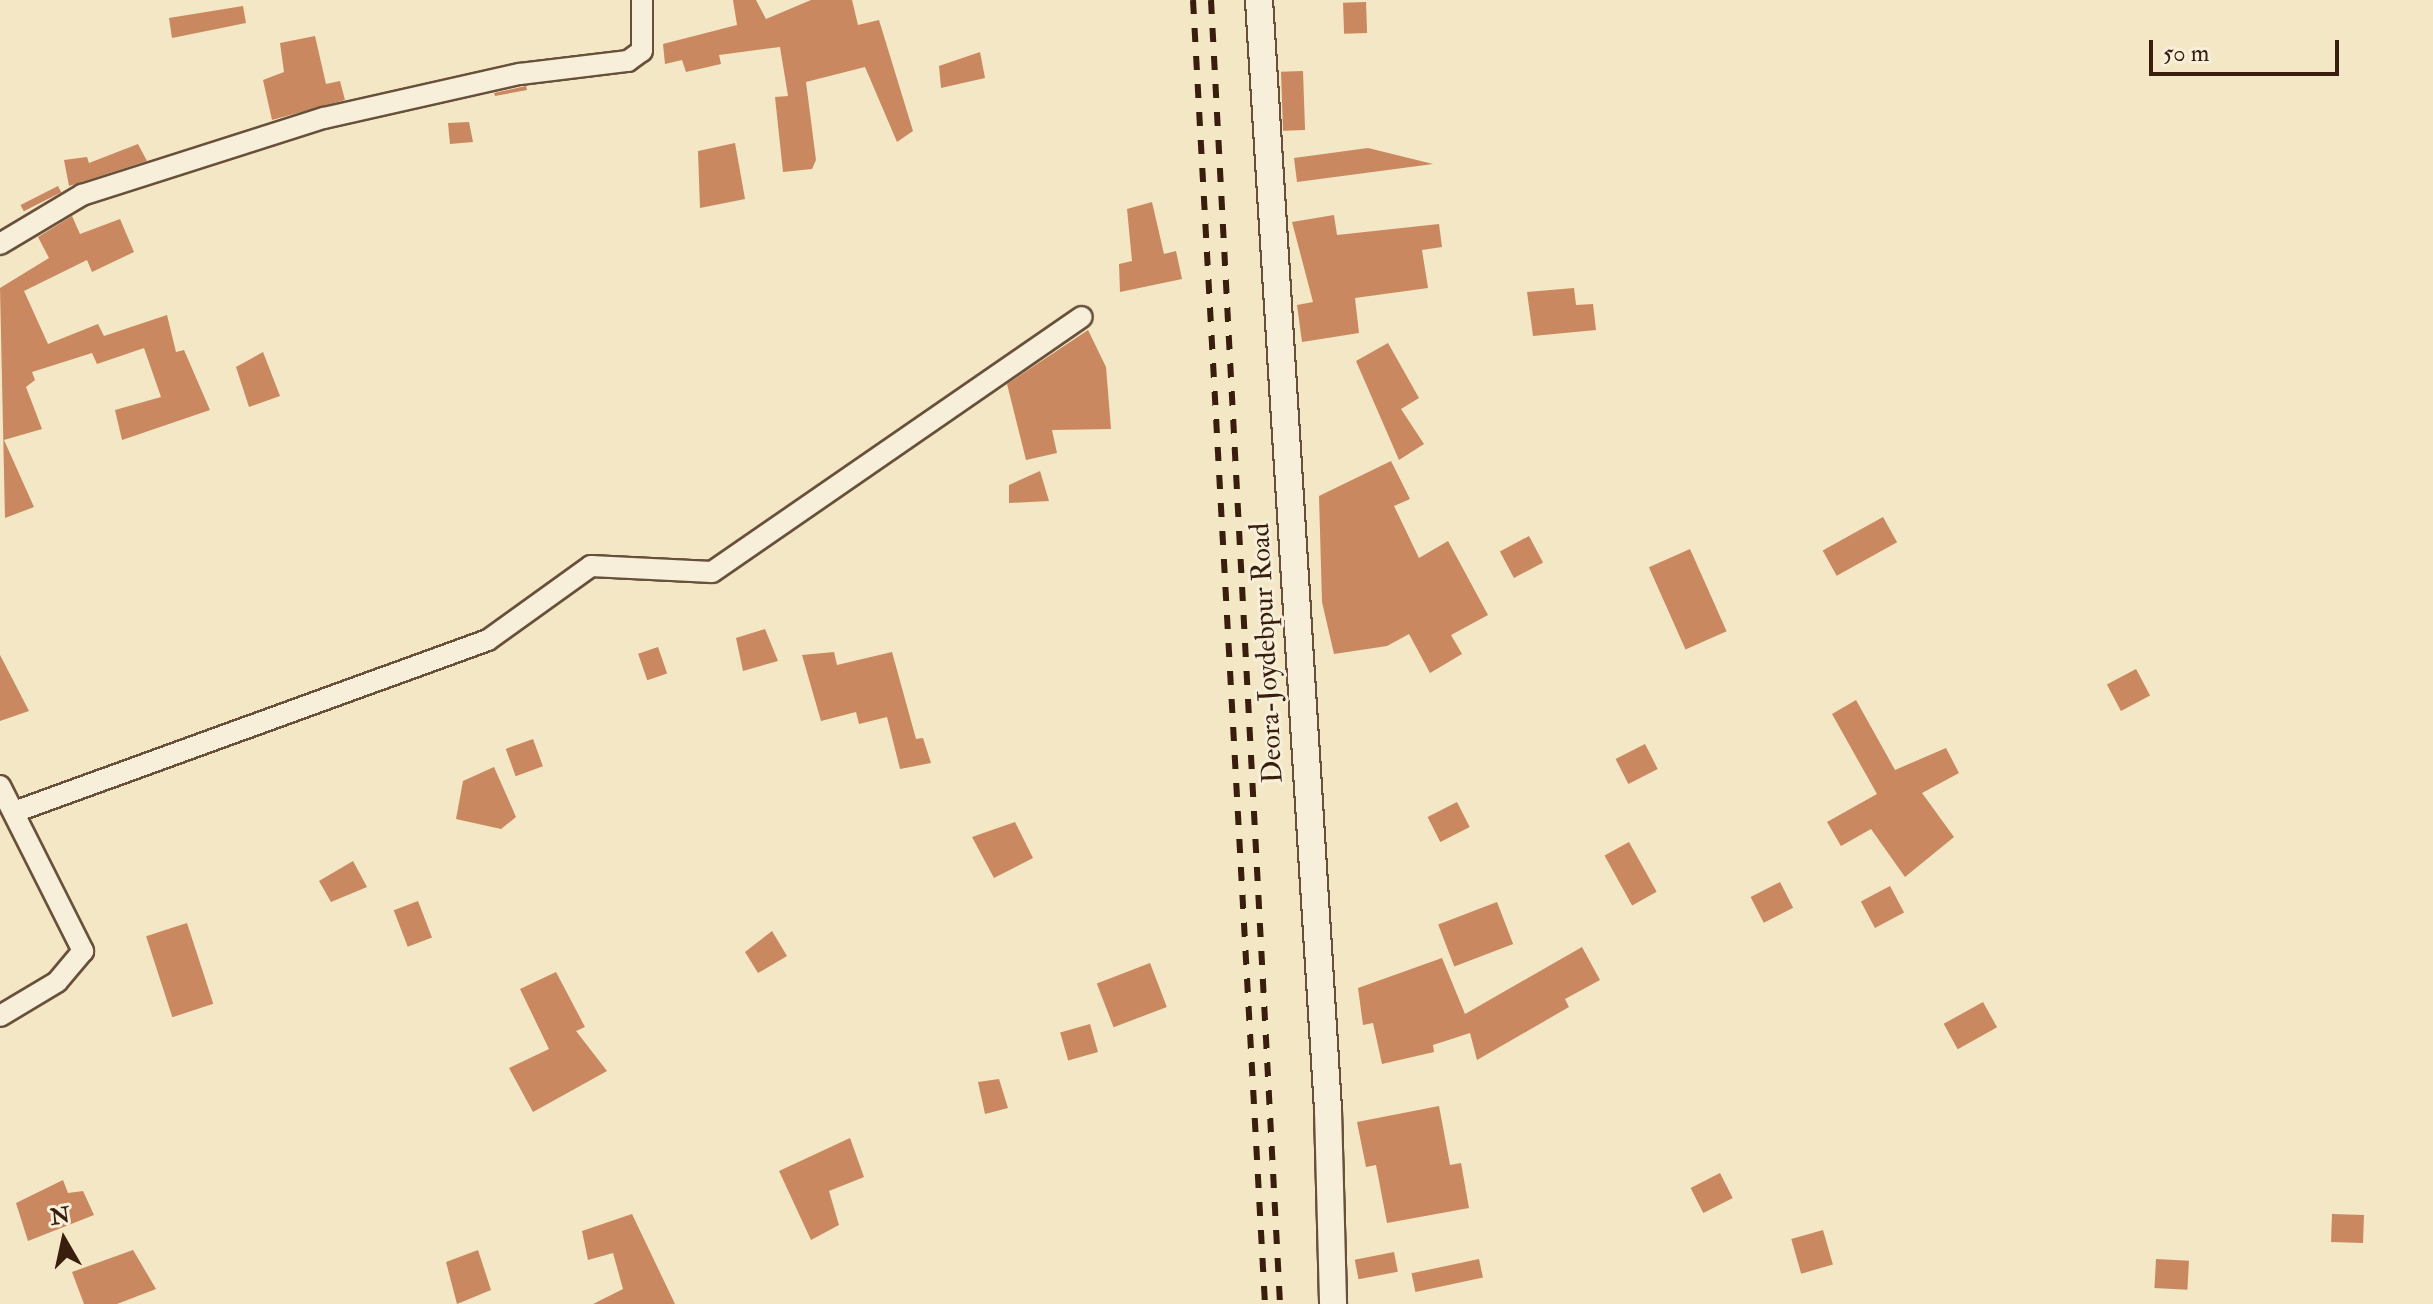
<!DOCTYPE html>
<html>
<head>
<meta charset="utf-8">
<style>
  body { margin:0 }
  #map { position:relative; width:2433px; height:1304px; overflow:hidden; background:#f3e7c5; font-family:"IM FELL Double Pica",serif }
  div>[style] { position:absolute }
  .building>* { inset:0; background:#c98860; transform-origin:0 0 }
  .roads { filter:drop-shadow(2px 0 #68503b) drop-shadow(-2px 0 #68503b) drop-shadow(0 2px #68503b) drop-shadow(0 -2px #68503b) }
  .minor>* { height:20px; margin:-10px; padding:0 10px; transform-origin:10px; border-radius:10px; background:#f7efd9 }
  .tertiary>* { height:26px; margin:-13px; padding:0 13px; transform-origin:13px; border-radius:13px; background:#f7efd9 }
  .rail>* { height:6px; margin-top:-3px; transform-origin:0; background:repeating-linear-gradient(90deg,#391d0d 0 14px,transparent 0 28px) }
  span { translate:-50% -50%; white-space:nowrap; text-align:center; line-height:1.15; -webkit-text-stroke:6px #f7efd9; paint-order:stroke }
  .street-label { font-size:28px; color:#391d0d }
  .north { position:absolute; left:24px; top:1200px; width:80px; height:80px; -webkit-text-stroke:6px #f7efd9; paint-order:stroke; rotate:351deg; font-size:22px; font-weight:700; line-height:32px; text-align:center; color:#391d0d }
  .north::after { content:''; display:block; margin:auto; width:28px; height:36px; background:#391d0d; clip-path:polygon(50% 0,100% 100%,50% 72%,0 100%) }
  .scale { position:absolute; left:2149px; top:40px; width:190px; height:36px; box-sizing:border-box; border:4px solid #391d0d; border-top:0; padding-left:10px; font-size:24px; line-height:28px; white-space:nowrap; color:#391d0d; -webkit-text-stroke:6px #f7efd9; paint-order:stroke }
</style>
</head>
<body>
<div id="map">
  <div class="building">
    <i style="clip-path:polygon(733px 0,756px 0,766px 19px,811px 0,852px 0,858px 25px,879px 20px,913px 131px,897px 142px,865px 67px,806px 82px,816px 160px,812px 169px,783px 172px,775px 97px,788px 96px,780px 47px,719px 55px,721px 64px,686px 72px,682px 60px,665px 64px,663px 44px,737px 25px)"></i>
    <i style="left:1366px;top:2px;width:31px;height:23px;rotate:88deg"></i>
    <i style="clip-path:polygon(243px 6px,246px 23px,172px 38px,169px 18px)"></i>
    <i style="clip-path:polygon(315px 36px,326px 84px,340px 81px,345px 100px,272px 120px,263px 80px,284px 72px,280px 43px)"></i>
    <i style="clip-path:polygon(980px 52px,985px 78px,941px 88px,939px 66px)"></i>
    <i style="left:1303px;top:71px;width:59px;height:22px;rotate:88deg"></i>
    <i style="clip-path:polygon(526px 86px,527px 90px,495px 96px,494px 93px)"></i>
    <i style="clip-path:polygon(469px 122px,473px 142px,450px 144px,448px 123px)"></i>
    <i style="clip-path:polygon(735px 143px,745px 199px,700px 208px,698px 151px)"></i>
    <i style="clip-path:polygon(138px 144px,147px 161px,69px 186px,64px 160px,87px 157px,89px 163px)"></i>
    <i style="clip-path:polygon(1368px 148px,1433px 164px,1297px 182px,1294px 158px)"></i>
    <i style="left:58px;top:186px;width:7px;height:42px;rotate:63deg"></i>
    <i style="clip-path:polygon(1152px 202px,1164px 254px,1176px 251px,1182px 279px,1120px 292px,1119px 264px,1132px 261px,1127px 209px)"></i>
    <i style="clip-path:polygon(1334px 215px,1337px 235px,1439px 224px,1442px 247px,1422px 250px,1428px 288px,1355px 298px,1359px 333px,1302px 342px,1297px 305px,1313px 302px,1292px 222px)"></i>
    <i style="clip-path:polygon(72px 216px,80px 234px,120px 219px,134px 252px,92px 272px,87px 260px,24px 291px,48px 344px,98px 324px,104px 336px,167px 315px,176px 352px,184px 350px,210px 410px,122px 440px,115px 410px,161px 397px,144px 348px,97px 364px,92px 353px,32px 372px,35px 380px,26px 387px,42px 429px,4px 440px,34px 507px,5px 518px,0 288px,49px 258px,38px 237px)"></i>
    <i style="clip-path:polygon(1574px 288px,1576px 305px,1593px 304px,1596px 330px,1533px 336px,1527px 292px)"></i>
    <i style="clip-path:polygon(1088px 330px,1106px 367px,1111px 429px,1052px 430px,1057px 453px,1026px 460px,1007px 384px)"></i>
    <i style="clip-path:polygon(1388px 343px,1419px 398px,1401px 409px,1424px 444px,1399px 460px,1356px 361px)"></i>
    <i style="clip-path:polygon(263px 352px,280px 396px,249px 407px,236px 367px)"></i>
    <i style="clip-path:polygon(1391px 461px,1410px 499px,1394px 506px,1419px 558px,1448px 541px,1488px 615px,1451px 635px,1462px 654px,1430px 673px,1409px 634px,1387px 646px,1334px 654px,1322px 602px,1319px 496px)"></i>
    <i style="clip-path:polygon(1040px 471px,1049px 501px,1009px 503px,1009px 485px)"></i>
    <i style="left:1883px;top:517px;width:29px;height:69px;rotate:61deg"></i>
    <i style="left:1529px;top:536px;width:30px;height:33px;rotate:62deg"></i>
    <i style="left:1690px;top:549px;width:90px;height:45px;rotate:66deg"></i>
    <i style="clip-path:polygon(765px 629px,778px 661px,743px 671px,736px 638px)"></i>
    <i style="left:658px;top:647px;width:28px;height:21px;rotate:71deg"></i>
    <i style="clip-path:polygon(834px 652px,837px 665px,892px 652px,916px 739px,923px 738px,931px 763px,900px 769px,887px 717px,859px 724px,856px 712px,821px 721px,802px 655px)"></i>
    <i style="clip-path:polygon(0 655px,29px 711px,0 721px)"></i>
    <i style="left:2136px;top:669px;width:30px;height:33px;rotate:62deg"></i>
    <i style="clip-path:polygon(1856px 700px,1895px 770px,1946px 748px,1959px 773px,1922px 793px,1954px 837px,1905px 877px,1871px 829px,1841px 846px,1827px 822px,1877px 794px,1832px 714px)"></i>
    <i style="left:533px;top:739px;width:29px;height:29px;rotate:70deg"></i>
    <i style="left:1645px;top:744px;width:28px;height:33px;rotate:63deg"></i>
    <i style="clip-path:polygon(494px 767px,516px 817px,501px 829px,456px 819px,463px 781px)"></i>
    <i style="left:1457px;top:802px;width:28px;height:33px;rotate:63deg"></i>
    <i style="clip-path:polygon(1015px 822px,1033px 858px,994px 878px,972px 837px)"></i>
    <i style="left:1629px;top:842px;width:57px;height:28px;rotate:61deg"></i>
    <i style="clip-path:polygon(353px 861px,367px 887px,331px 902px,319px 881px)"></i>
    <i style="left:1780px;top:882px;width:29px;height:33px;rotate:63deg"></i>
    <i style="left:1890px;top:886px;width:30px;height:33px;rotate:62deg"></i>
    <i style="left:418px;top:901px;width:39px;height:26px;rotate:69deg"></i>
    <i style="left:1497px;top:902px;width:45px;height:63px;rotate:69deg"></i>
    <i style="left:187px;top:923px;width:85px;height:43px;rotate:72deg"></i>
    <i style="clip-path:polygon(772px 931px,787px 956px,758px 973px,745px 952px)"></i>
    <i style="clip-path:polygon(1582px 947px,1600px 980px,1565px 999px,1569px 1007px,1477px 1060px,1470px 1033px,1433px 1045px,1434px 1052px,1382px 1064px,1373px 1023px,1363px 1025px,1358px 988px,1442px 958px,1465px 1014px)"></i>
    <i style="left:1150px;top:963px;width:47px;height:57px;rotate:69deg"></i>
    <i style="clip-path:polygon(556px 972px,585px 1027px,576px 1031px,607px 1071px,533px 1112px,509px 1068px,549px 1049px,520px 989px)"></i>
    <i style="left:1983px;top:1002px;width:29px;height:45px;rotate:61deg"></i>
    <i style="left:1090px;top:1024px;width:29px;height:31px;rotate:74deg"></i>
    <i style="clip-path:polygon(999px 1079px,1008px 1108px,985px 1114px,978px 1082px)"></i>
    <i style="clip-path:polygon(1439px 1106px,1450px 1165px,1461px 1163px,1469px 1208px,1387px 1223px,1376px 1165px,1366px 1167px,1357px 1122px)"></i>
    <i style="clip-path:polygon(850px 1138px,864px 1177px,829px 1191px,839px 1225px,811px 1240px,779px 1171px)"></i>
    <i style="left:1720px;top:1173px;width:28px;height:33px;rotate:63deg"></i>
    <i style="clip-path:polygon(63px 1180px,68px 1193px,83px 1191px,94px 1215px,28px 1241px,16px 1203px)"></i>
    <i style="clip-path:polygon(632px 1214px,675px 1304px,593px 1304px,623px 1289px,613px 1253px,588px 1260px,582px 1231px)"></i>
    <i style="left:2332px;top:1214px;width:32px;height:28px;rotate:2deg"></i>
    <i style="left:1823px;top:1230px;width:36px;height:33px;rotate:74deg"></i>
    <i style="clip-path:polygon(133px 1250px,156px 1289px,117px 1304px,84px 1304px,72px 1272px)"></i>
    <i style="clip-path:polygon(478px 1250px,491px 1290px,457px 1304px,446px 1262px)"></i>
    <i style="left:1394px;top:1252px;width:20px;height:40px;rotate:79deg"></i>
    <i style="left:1479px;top:1259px;width:19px;height:69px;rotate:78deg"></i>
    <i style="left:2156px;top:1259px;width:33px;height:29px;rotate:3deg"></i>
  </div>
  <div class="roads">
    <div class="minor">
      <i style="left:0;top:244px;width:96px;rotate:-30.9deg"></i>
      <i style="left:82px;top:195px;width:254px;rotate:-17.7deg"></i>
      <i style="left:324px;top:118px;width:201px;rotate:-12.7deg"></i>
      <i style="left:520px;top:74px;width:109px;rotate:-6.9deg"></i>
      <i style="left:628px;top:61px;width:17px;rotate:-36deg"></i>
      <i style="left:642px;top:51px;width:51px;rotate:-90deg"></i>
      <i style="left:0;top:786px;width:185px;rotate:63.3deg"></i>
      <i style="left:83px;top:951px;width:40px;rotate:130deg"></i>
      <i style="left:57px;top:982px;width:66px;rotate:149.2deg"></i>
      <i style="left:17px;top:811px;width:501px;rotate:-19.95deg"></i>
      <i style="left:488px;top:640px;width:127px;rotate:-35.7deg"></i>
      <i style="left:591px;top:566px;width:121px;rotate:2.8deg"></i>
      <i style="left:712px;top:572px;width:449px;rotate:-34.6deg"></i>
    </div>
    <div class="tertiary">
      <i style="left:1259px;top:0;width:1112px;rotate:86.44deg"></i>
      <i style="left:1328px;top:1110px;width:194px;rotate:88.5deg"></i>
    </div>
  </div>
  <div class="rail">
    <i style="left:1193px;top:0;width:1306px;rotate:86.84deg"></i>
    <i style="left:1211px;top:0;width:1306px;rotate:86.97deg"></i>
  </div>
  <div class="street-label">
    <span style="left:1267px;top:653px;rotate:-93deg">Deora-Joydebpur Road</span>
  </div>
  <div class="north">N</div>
  <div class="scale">50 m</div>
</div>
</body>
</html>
